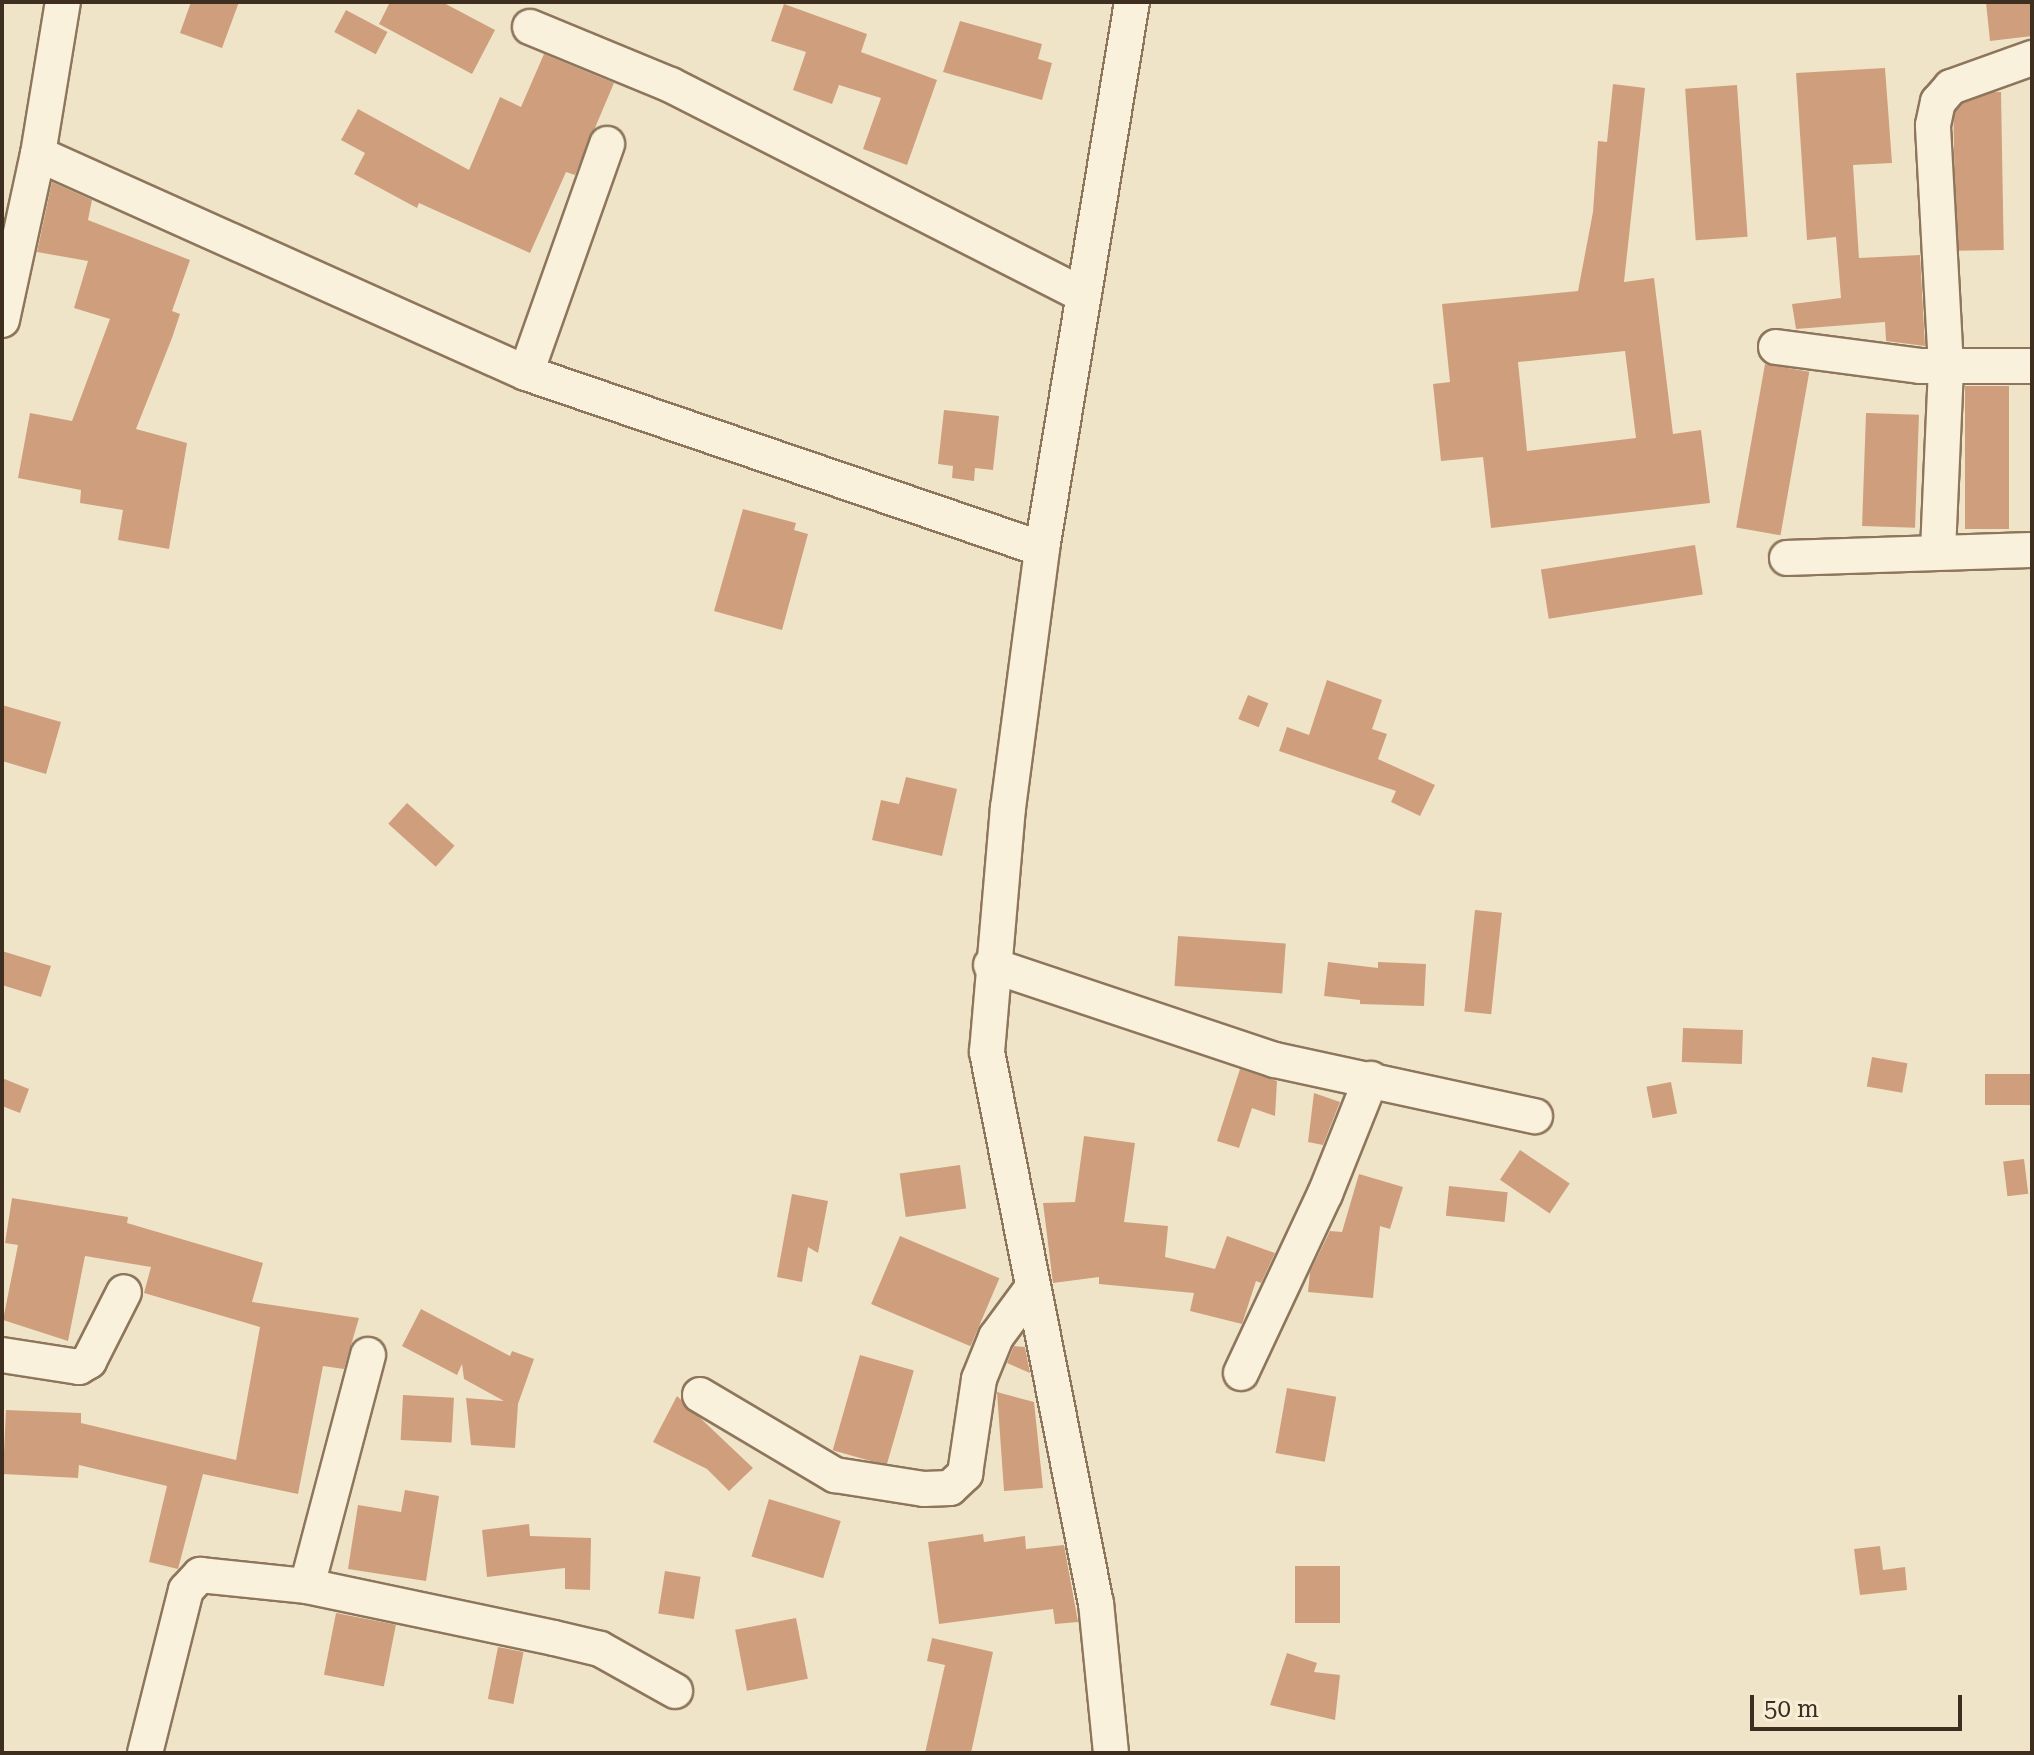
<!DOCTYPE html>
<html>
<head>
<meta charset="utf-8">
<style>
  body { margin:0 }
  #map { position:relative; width:2034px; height:1755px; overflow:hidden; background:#f0e4c8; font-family:"Roboto Serif",serif }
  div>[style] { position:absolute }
  .building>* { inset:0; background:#cf9f7d; transform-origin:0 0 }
  .roads { filter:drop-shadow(2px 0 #8d765c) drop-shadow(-2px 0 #8d765c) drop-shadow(0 2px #8d765c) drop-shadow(0 -2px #8d765c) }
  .minor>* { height:34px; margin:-17px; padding:0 17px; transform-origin:17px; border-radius:17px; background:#faf1dc }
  span { translate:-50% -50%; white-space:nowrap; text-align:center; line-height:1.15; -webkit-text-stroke:7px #f7eed8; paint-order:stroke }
  .frame { position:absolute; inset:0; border:4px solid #3d2e20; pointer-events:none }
  .scale { position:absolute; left:1750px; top:1695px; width:212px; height:36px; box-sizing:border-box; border:4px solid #3d2e20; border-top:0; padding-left:10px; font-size:24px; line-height:28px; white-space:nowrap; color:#3d2e20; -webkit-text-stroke:6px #f7eed8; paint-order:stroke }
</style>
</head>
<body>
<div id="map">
  <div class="building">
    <i style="clip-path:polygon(191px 2px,239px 2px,222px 48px,180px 33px)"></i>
    <i style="clip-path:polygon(390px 2px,442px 2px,495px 30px,472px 74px,379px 24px)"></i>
    <i style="clip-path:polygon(1986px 2px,2032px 2px,2032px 36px,1990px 41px)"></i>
    <i style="clip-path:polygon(784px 4px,867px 34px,861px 52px,937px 80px,907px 165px,863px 149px,881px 98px,839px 85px,832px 104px,793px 90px,806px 52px,771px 41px)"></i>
    <i style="left:346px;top:10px;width:47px;height:25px;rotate:28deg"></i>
    <i style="clip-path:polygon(960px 21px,1042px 44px,1038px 59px,1052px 63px,1042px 100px,943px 72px)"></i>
    <i style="clip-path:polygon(544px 54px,614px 83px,575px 175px,566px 172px,530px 253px,419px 203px,417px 208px,354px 174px,365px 153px,341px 140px,358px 109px,469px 170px,500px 97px,521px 107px)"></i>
    <i style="clip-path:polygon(1885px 68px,1892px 163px,1853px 165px,1859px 258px,1920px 255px,1925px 346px,1886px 341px,1885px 322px,1796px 329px,1792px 304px,1841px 298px,1836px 237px,1807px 240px,1796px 73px)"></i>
    <i style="clip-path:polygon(evenodd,1613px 84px,1645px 88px,1624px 282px,1654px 278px,1673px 434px,1701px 430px,1710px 503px,1491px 528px,1483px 457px,1441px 461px,1433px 384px,1450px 382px,1442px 304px,1578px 291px,1593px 212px,1598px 141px,1607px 142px,1613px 84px,1625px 351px,1636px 438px,1527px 451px,1518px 362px,1625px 351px)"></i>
    <i style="left:1737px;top:85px;width:152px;height:52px;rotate:86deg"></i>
    <i style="left:2001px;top:92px;width:158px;height:48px;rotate:89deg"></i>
    <i style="clip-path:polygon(52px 182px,92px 200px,88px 220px,190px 260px,172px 311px,180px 314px,172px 338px,136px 429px,187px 443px,169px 549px,118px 540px,123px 510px,80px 503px,81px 490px,18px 478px,30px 413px,72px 421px,110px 319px,74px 308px,88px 261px,37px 252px)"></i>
    <i style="left:1765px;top:364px;width:45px;height:166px;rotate:10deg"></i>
    <i style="left:1965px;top:386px;width:44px;height:143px"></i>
    <i style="clip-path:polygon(944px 410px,999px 416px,993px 470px,975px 468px,974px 481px,952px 478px,953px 466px,938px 464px)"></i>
    <i style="left:1866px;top:413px;width:53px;height:113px;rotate:2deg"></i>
    <i style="clip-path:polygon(743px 509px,796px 523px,794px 530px,808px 534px,782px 630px,714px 611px)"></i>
    <i style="left:1695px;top:545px;width:50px;height:156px;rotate:81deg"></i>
    <i style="clip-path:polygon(1327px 680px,1382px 700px,1372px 729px,1387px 734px,1378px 759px,1435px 785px,1420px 816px,1391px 802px,1396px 791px,1279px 751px,1287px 727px,1309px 735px)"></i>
    <i style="left:1248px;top:695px;width:22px;height:26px;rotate:22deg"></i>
    <i style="clip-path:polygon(2px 705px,61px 722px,46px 774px,2px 761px)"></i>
    <i style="clip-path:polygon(906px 777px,957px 789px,942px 856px,872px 840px,881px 800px,899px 804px)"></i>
    <i style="left:407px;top:803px;width:64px;height:28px;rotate:42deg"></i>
    <i style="left:1475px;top:910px;width:27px;height:102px;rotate:6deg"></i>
    <i style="left:1178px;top:936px;width:108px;height:50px;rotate:4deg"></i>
    <i style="clip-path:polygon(2px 951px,51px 966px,41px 997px,2px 985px)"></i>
    <i style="clip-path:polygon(1328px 962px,1378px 968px,1378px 962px,1426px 964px,1424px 1006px,1360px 1004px,1360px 1000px,1324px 996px)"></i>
    <i style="left:1683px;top:1028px;width:60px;height:34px;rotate:2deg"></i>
    <i style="left:1872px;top:1057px;width:36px;height:30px;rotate:10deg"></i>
    <i style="clip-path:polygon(1240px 1069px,1277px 1081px,1275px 1116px,1252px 1108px,1239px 1148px,1217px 1141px)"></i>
    <i style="left:2032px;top:1074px;width:31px;height:47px;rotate:90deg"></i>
    <i style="clip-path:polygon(2px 1078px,29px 1089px,20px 1113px,2px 1106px)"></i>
    <i style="left:1671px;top:1082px;width:32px;height:25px;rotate:79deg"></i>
    <i style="clip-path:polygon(1314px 1093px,1340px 1102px,1323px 1145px,1308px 1142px)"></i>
    <i style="clip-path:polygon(1084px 1136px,1135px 1143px,1124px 1222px,1168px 1226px,1165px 1257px,1215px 1269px,1227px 1236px,1275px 1253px,1261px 1283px,1256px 1281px,1242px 1324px,1190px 1311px,1194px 1293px,1099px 1284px,1099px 1277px,1053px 1283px,1043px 1203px,1075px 1202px)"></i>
    <i style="left:1520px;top:1150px;width:60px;height:36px;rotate:34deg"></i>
    <i style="left:2024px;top:1159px;width:35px;height:21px;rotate:83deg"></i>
    <i style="left:960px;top:1165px;width:44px;height:61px;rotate:82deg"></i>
    <i style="clip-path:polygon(1359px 1174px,1403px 1187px,1390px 1229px,1380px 1226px,1373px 1298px,1308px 1292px,1310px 1272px,1330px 1231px,1342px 1232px)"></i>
    <i style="left:1449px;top:1186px;width:59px;height:30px;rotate:6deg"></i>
    <i style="clip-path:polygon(792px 1194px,828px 1201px,818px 1253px,808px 1247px,802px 1282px,777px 1277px)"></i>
    <i style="clip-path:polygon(12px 1198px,128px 1217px,127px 1223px,263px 1263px,252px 1302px,359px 1318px,344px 1369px,323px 1366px,298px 1494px,203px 1474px,178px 1569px,149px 1562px,167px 1486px,79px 1465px,78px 1478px,3px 1474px,6px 1410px,81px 1413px,81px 1423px,236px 1460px,260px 1327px,144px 1293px,151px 1267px,85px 1256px,68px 1341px,3px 1320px,18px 1245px,5px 1243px)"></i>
    <i style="left:900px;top:1236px;width:108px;height:74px;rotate:23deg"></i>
    <i style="clip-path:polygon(421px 1309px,510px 1356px,512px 1351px,534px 1359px,518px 1404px,515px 1448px,471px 1445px,466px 1398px,504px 1401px,464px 1379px,462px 1364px,457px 1375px,402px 1346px)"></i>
    <i style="clip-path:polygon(1014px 1346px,1025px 1347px,1030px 1373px,1007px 1363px)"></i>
    <i style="left:860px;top:1355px;width:56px;height:99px;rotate:16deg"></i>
    <i style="left:1287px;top:1388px;width:50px;height:66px;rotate:10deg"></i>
    <i style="clip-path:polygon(997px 1392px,1034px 1402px,1043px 1488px,1004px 1491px)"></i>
    <i style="left:403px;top:1395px;width:51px;height:45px;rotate:3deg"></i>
    <i style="clip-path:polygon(677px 1396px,753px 1468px,729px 1491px,707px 1469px,653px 1442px)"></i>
    <i style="clip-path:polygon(405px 1490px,439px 1496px,426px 1581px,348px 1569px,358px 1505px,401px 1512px)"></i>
    <i style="left:769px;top:1499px;width:75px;height:60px;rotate:17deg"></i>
    <i style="clip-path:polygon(529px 1524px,530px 1536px,591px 1538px,590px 1590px,565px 1589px,565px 1568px,487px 1577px,482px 1530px)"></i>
    <i style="clip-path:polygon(983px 1534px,984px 1542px,1025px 1536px,1026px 1549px,1064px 1545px,1078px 1622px,1055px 1624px,1053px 1609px,939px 1624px,928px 1542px)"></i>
    <i style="clip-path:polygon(1880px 1546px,1883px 1570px,1905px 1567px,1907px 1590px,1860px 1595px,1854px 1549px)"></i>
    <i style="left:1295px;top:1566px;width:45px;height:57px"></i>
    <i style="left:665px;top:1571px;width:36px;height:43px;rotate:9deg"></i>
    <i style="left:336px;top:1613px;width:61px;height:63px;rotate:11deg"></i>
    <i style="left:796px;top:1618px;width:62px;height:62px;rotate:79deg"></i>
    <i style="clip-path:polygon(932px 1638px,993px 1652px,971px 1753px,925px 1753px,945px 1665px,927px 1661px)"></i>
    <i style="left:498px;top:1647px;width:26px;height:53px;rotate:11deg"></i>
    <i style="clip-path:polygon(1287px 1653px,1317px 1663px,1314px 1672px,1340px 1675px,1335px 1720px,1270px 1705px)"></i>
  </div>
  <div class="roads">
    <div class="minor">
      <i style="left:530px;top:27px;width:152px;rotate:22.4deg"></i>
      <i style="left:671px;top:85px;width:463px;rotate:27deg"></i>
      <i style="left:38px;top:154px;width:535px;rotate:24.17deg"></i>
      <i style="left:526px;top:373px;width:545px;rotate:18.83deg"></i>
      <i style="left:2px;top:320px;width:170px;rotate:-77.8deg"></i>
      <i style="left:38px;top:154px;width:154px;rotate:-80.7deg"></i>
      <i style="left:1776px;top:347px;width:145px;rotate:7.5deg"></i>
      <i style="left:1920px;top:366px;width:112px"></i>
      <i style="left:526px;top:373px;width:243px;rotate:-70.5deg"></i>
      <i style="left:1938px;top:551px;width:184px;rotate:-87.5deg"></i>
      <i style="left:1946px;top:367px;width:242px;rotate:-93.1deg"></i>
      <i style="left:1933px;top:125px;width:24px;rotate:-78deg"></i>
      <i style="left:1938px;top:102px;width:20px;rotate:-49deg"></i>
      <i style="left:1951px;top:87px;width:86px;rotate:-19.7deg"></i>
      <i style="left:1787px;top:558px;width:245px;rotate:-1.9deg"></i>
      <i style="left:991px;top:965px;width:299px;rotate:18.5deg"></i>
      <i style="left:1275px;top:1060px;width:266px;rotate:12.2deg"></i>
      <i style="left:2px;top:1355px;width:78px;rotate:8.9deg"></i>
      <i style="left:79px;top:1367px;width:12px;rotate:-31deg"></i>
      <i style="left:89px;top:1361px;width:77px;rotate:-63.1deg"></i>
      <i style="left:1241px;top:1373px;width:198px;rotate:-64.9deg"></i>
      <i style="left:1325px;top:1194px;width:124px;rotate:-68.2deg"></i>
      <i style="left:700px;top:1395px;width:157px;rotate:30.7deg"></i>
      <i style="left:835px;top:1475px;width:90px;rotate:8.9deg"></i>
      <i style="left:924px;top:1489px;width:26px;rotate:-2deg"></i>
      <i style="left:950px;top:1488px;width:21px;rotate:-43deg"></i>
      <i style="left:965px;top:1474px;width:96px;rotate:-81.6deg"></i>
      <i style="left:979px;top:1379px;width:45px;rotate:-68deg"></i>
      <i style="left:996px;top:1337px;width:57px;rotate:-53.5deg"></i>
      <i style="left:307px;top:1586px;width:239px;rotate:-75.2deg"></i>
      <i style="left:145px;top:1753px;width:168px;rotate:-75.9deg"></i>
      <i style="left:186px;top:1590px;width:21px;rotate:-47deg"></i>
      <i style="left:200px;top:1575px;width:108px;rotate:5.9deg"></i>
      <i style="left:307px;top:1586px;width:252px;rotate:11.9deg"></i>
      <i style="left:554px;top:1638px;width:47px;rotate:13.4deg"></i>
      <i style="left:600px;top:1649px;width:86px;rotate:29.2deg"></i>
      <i style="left:1111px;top:1753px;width:150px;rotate:-95.7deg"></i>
      <i style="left:1096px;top:1604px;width:563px;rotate:-101.17deg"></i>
      <i style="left:987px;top:1052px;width:245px;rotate:-85.1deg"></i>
      <i style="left:1008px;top:808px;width:261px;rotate:-82.5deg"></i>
      <i style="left:1042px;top:549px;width:554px;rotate:-80.66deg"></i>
    </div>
  </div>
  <div class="frame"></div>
  <div class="scale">50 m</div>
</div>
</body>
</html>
